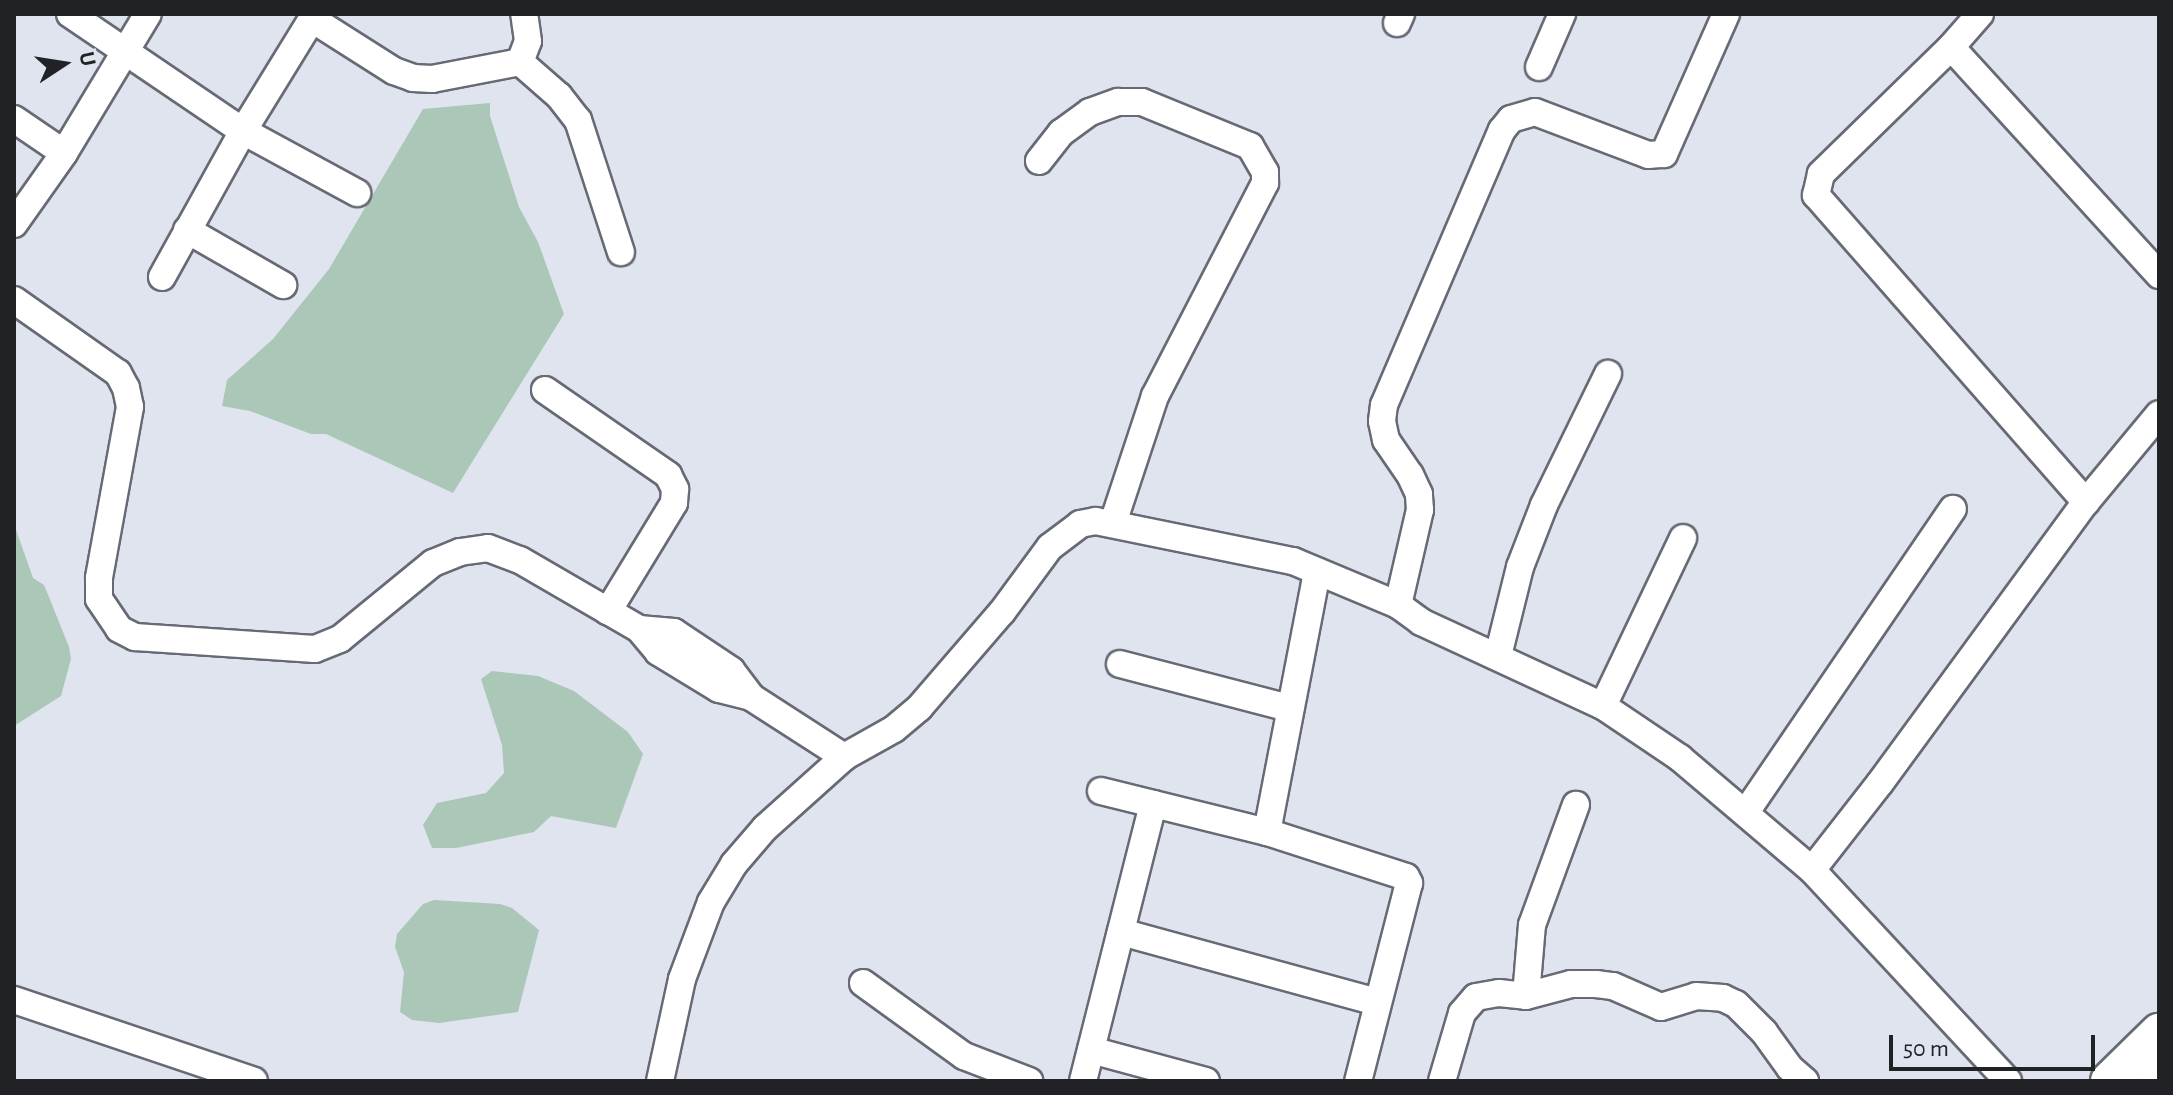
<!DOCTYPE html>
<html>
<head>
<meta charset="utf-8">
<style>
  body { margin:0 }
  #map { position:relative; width:2173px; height:1095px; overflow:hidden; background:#e0e4ef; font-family:"Alegreya Sans",sans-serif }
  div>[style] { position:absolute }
  .green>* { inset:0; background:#abc7b8 }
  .roads { filter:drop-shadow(2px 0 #676a74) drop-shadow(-2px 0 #676a74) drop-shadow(0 2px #676a74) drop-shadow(0 -2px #676a74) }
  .minor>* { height:26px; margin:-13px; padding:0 13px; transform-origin:13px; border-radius:13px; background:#fff }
  .highway>* { height:38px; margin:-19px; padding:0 19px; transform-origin:19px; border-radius:19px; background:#fff }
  span { translate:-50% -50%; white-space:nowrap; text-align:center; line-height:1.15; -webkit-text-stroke:6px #e0e4ef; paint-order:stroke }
  .frame { position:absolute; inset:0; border:16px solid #202226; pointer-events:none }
  .north { position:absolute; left:24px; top:24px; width:80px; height:80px; -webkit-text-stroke:6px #e0e4ef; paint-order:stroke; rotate:78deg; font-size:22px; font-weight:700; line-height:32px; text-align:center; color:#202226 }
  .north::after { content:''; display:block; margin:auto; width:28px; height:36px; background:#202226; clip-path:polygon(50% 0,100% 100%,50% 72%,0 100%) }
  .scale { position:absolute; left:1889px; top:1035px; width:206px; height:36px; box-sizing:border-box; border:4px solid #202226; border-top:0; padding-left:10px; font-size:24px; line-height:28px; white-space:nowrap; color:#202226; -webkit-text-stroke:6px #e0e4ef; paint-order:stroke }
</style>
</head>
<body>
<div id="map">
  <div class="green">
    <i style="clip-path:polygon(490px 103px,490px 116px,519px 207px,538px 242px,564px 314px,453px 493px,326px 434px,311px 434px,250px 411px,222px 406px,227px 380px,273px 339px,329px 269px,423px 109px)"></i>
    <i style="clip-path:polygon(14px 524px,33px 578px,44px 585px,49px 597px,69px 647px,71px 659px,61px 696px,14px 726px)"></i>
    <i style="clip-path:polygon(492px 671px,538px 676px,574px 691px,628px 732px,643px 754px,616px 828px,551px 816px,534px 832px,456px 848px,432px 848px,423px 825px,437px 803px,486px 793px,504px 773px,502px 745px,481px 679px)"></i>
    <i style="clip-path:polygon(434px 900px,500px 904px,512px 908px,539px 930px,518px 1012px,439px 1023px,412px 1020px,400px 1012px,404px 972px,395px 947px,397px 934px,423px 904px)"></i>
  </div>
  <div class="roads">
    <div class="minor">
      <i style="left:70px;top:14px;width:209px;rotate:34.1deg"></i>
      <i style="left:243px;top:131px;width:130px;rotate:28.5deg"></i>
      <i style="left:1980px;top:14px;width:44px;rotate:131.3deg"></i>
      <i style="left:1951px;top:47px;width:309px;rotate:47.6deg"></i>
      <i style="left:312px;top:19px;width:97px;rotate:32.4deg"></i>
      <i style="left:394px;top:71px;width:20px;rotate:20deg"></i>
      <i style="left:413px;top:78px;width:19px;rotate:3deg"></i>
      <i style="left:432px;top:79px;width:90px;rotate:-10.9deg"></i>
      <i style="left:520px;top:62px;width:22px;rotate:-69deg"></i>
      <i style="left:528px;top:41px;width:27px;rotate:-98deg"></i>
      <i style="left:1397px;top:23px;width:10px;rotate:-66deg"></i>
      <i style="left:1951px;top:47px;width:182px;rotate:135.7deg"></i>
      <i style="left:1821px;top:174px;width:22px;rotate:103deg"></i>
      <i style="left:1816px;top:195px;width:409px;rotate:48.7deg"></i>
      <i style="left:520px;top:62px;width:52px;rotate:41.1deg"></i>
      <i style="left:559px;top:96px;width:31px;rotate:52deg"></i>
      <i style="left:578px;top:120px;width:139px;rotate:72deg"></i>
      <i style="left:1539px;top:67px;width:58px;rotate:-66.5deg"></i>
      <i style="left:14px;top:119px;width:60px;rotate:34.2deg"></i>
      <i style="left:1039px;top:161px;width:36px;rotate:-52deg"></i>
      <i style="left:1061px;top:133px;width:36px;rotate:-36deg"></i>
      <i style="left:1090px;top:112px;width:30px;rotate:-20deg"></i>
      <i style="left:1118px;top:102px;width:24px"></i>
      <i style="left:1142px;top:102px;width:117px;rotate:22.2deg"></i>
      <i style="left:1250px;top:146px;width:30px;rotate:60deg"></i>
      <i style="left:1265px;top:172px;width:11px;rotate:90deg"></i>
      <i style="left:1265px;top:183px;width:240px;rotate:117.3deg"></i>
      <i style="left:1155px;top:396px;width:134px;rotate:108.3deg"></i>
      <i style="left:14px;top:224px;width:87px;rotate:-54.8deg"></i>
      <i style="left:64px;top:153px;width:162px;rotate:-58.9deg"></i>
      <i style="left:187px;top:230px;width:111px;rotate:29.8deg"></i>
      <i style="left:162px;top:277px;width:167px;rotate:-61deg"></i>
      <i style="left:243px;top:131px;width:137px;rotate:-58.4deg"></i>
      <i style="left:14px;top:300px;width:127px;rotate:35.1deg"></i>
      <i style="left:118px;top:373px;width:17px;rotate:62deg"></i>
      <i style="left:126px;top:388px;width:19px;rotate:78deg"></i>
      <i style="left:130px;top:407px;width:174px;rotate:100.3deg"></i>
      <i style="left:99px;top:578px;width:21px;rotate:90deg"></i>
      <i style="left:99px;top:599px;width:36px;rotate:56deg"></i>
      <i style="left:119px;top:629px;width:18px;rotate:27deg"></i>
      <i style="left:135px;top:637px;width:180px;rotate:3.8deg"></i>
      <i style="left:315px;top:649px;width:27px;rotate:-22deg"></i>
      <i style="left:340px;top:639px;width:120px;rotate:-39.3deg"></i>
      <i style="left:433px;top:563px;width:29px;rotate:-22deg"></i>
      <i style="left:460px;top:552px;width:28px;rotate:-8deg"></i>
      <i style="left:488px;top:548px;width:34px;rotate:21deg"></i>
      <i style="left:520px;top:560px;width:102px;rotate:30.1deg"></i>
      <i style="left:608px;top:611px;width:36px;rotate:30deg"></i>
      <i style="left:639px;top:629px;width:30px;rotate:50deg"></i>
      <i style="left:658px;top:652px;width:71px;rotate:31.2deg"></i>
      <i style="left:719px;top:689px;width:33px;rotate:14deg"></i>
      <i style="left:751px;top:697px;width:111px;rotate:32.8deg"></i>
      <i style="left:545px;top:390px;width:150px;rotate:34.6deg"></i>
      <i style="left:668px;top:475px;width:16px;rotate:63deg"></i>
      <i style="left:675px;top:489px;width:14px;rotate:94deg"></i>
      <i style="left:674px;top:503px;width:127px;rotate:121.4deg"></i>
      <i style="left:1398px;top:605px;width:98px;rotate:-77deg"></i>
      <i style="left:1420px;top:510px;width:16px;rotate:-94deg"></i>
      <i style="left:1419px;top:494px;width:21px;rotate:-115deg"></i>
      <i style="left:1410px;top:475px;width:42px;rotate:-124.4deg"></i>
      <i style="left:1386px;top:440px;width:19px;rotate:-102deg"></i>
      <i style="left:1382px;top:421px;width:16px;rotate:-83deg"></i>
      <i style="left:1384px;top:405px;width:299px;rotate:-66.8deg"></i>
      <i style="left:1502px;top:130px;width:14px;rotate:-51deg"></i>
      <i style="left:1511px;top:119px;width:25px;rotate:-16deg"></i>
      <i style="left:1535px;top:112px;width:121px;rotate:20.8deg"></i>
      <i style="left:1648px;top:155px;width:16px;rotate:-4deg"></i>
      <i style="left:1664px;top:154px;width:153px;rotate:-66.1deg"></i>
      <i style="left:639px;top:629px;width:35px;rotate:5deg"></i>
      <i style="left:674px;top:632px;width:69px;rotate:33.7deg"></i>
      <i style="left:731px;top:670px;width:34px;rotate:53deg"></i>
      <i style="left:1498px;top:656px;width:92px;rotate:-76.1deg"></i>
      <i style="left:1520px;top:567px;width:66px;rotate:-68.8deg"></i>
      <i style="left:1544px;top:505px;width:146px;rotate:-64deg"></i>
      <i style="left:1120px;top:664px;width:175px;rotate:14.6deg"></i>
      <i style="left:1603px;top:706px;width:186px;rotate:-64.5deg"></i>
      <i style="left:1101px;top:791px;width:171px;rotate:13.9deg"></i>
      <i style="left:1267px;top:832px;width:146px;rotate:17.9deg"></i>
      <i style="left:1406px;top:877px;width:7px;rotate:63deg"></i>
      <i style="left:1409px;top:883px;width:204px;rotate:104.4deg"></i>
      <i style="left:1746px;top:812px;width:367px;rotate:-55.7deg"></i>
      <i style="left:1267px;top:832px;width:265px;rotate:-79.1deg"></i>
      <i style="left:1812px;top:870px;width:110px;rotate:-52deg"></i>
      <i style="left:1880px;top:783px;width:348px;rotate:-53.8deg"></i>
      <i style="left:2086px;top:502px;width:114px;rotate:-50.3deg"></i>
      <i style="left:1121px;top:932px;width:265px;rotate:15.3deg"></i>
      <i style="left:863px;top:983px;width:125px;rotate:35.9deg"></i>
      <i style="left:964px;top:1056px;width:70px;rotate:21deg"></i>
      <i style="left:1526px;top:996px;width:71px;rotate:-85.2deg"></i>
      <i style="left:1532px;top:925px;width:128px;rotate:-69.9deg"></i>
      <i style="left:14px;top:1000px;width:253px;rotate:18.6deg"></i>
      <i style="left:1091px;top:1050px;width:119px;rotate:15.1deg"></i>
      <i style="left:660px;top:1081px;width:104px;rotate:-77.8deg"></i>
      <i style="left:682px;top:979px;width:82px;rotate:-69.4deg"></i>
      <i style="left:711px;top:902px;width:44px;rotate:-58.8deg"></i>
      <i style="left:734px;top:864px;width:48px;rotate:-49.3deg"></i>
      <i style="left:765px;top:828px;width:106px;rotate:-41.9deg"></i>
      <i style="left:844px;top:757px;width:57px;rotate:-29.2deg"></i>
      <i style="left:894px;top:729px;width:33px;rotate:-40deg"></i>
      <i style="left:919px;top:708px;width:127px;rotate:-49.2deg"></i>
      <i style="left:1002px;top:612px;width:81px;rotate:-53.6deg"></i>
      <i style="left:1050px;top:547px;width:38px;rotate:-37deg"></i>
      <i style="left:1080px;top:524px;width:16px;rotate:-11deg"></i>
      <i style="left:1096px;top:521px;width:201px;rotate:11.5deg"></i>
      <i style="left:1293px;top:561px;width:114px;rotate:22.7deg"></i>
      <i style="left:1398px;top:605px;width:29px;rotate:36deg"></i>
      <i style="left:1421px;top:622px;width:200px;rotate:24.8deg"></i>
      <i style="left:1603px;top:706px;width:93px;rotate:34deg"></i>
      <i style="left:1680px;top:758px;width:173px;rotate:40.3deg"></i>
      <i style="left:1812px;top:870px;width:288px;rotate:47.1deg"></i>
      <i style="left:1083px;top:1081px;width:286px;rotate:-75.8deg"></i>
      <i style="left:1442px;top:1081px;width:71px;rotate:-73.6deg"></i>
      <i style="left:1462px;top:1013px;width:21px;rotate:-49deg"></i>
      <i style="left:1476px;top:997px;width:23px;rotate:-10deg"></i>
      <i style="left:1499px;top:993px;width:27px;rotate:6deg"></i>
      <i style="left:1526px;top:996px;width:47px;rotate:-14.9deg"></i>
      <i style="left:1571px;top:984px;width:25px"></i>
      <i style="left:1596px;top:984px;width:17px;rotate:7deg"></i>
      <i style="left:1613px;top:986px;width:52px;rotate:23.6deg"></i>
      <i style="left:1661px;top:1007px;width:37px;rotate:-17deg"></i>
      <i style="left:1696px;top:996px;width:27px;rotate:4deg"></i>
      <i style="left:1723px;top:998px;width:14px;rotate:25deg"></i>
      <i style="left:1736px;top:1004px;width:40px;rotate:45deg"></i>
      <i style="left:1764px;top:1032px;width:44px;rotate:54.2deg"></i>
      <i style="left:1790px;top:1068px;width:20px;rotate:41deg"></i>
    </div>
    <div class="highway">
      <i style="left:2110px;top:1081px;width:69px;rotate:-44.4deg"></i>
      <i style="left:2158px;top:1081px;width:1px;rotate:-45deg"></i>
    </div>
  </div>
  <div class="frame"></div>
  <div class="north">U</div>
  <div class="scale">50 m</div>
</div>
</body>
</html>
